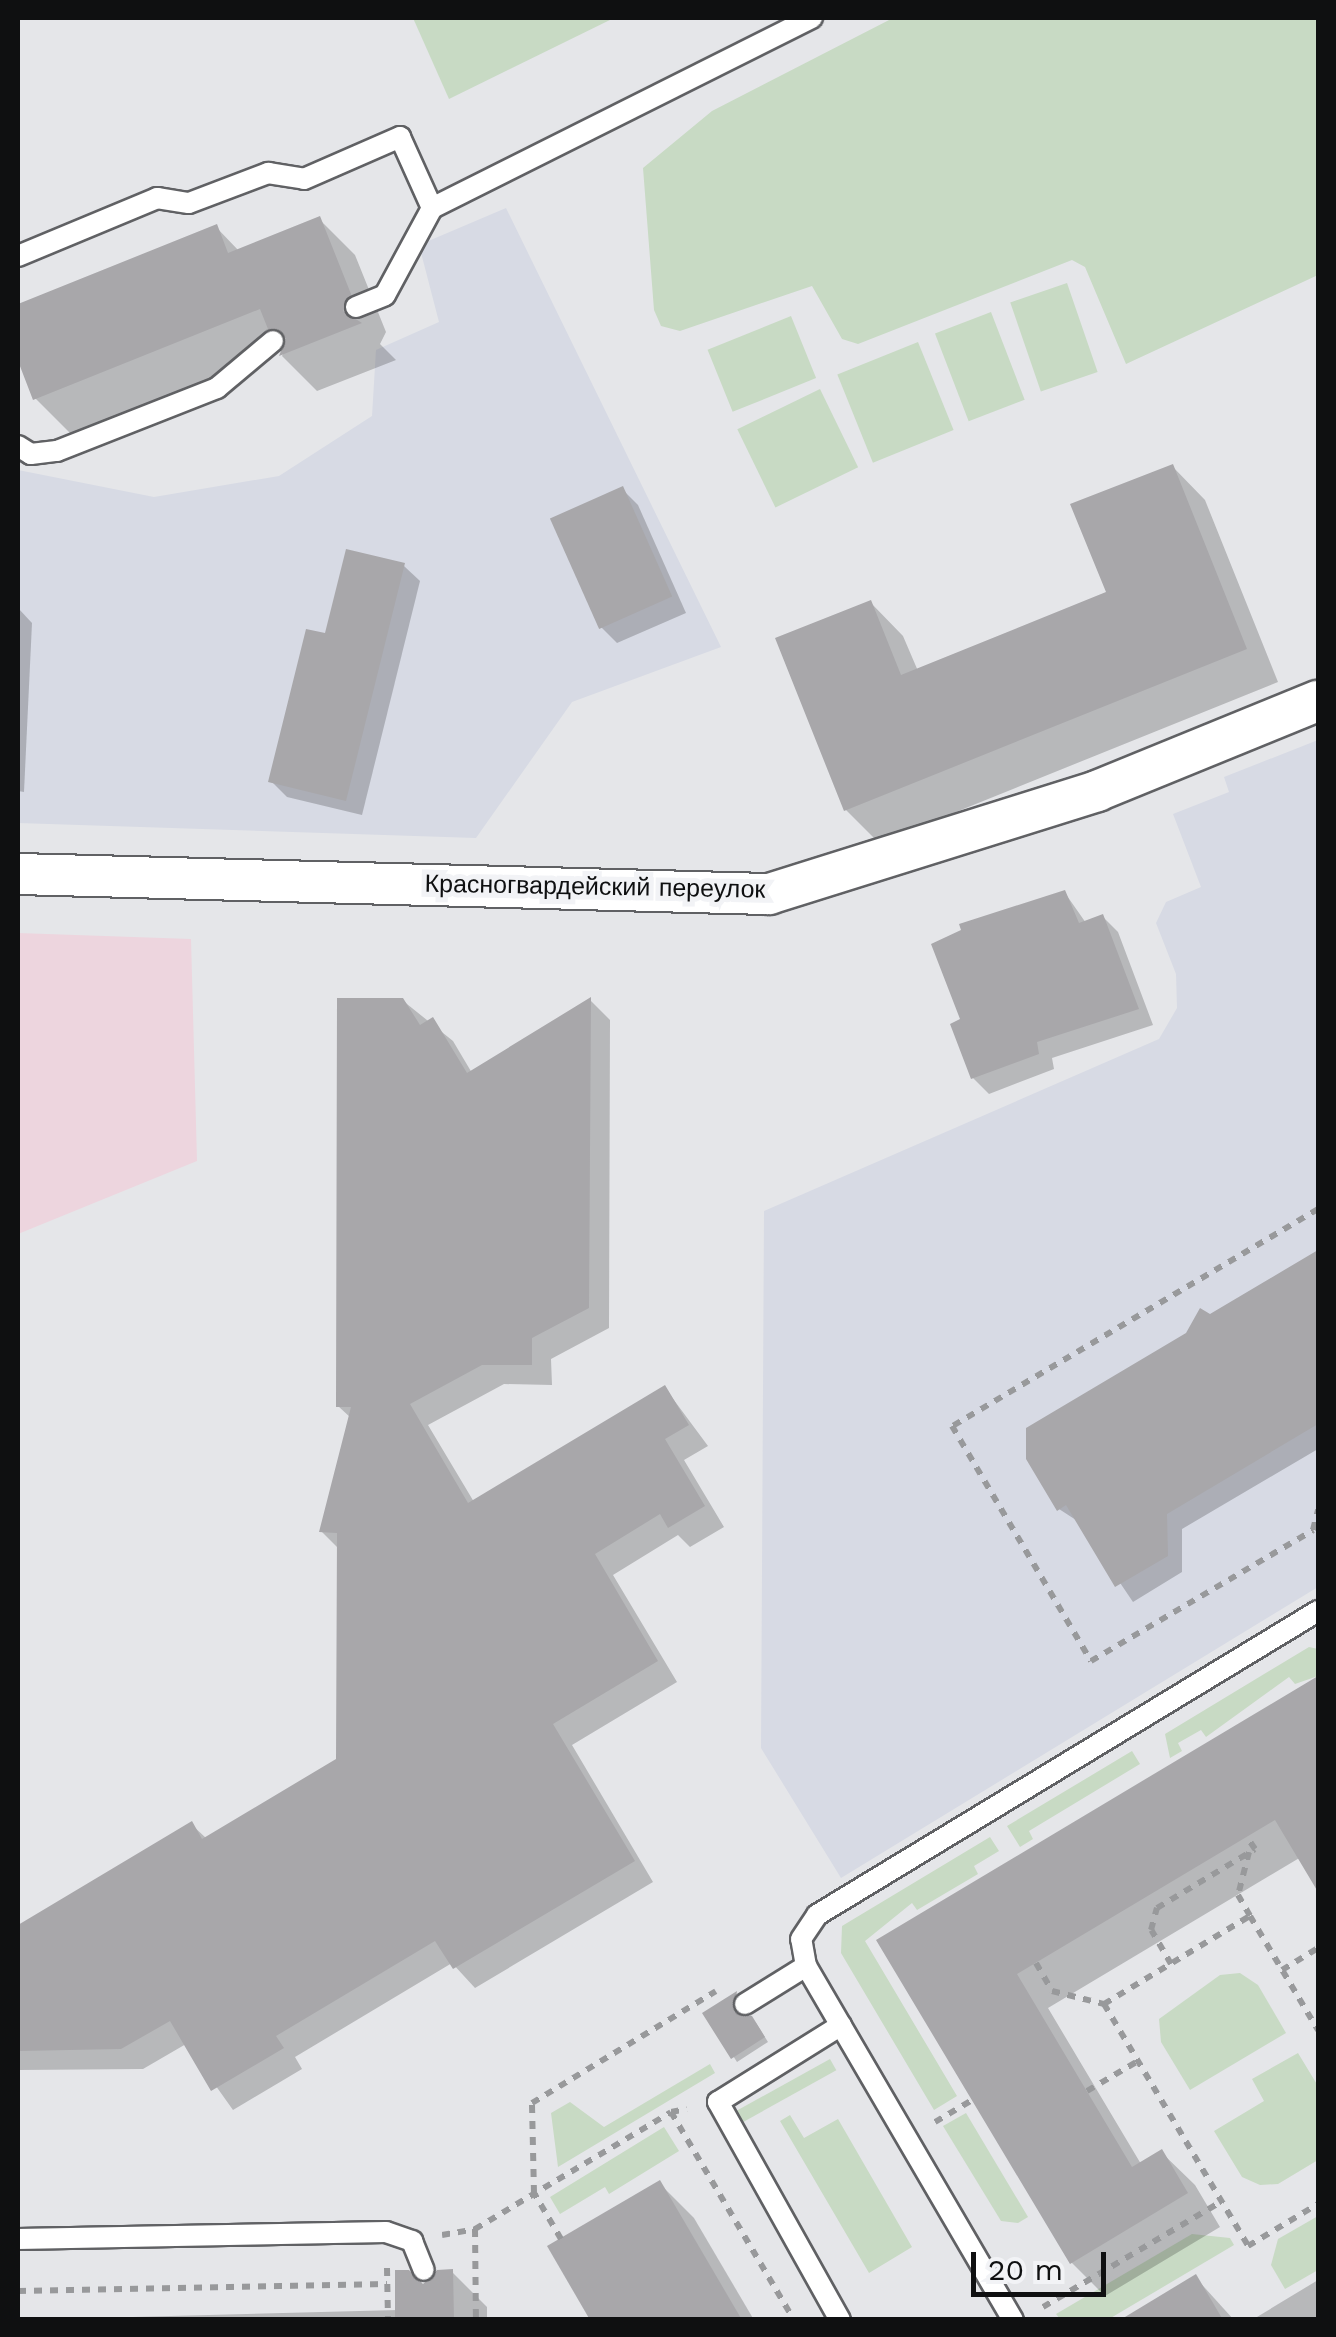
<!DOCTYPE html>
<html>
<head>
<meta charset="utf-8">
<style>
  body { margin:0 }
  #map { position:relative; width:1336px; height:2337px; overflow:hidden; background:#e5e6e9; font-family:"Work Sans",sans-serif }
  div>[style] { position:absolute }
  .built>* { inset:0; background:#d7dae4 }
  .industrial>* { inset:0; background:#edd5de }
  .green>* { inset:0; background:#c8dac4; transform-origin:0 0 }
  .shadow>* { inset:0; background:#0003 }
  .building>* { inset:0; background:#a8a7aa; transform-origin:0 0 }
  .path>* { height:6px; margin-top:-3px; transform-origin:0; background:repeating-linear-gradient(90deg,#98999b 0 8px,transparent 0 16px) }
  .roads { filter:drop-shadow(2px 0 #606164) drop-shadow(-2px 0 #606164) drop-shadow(0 2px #606164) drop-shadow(0 -2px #606164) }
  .lane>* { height:20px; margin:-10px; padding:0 10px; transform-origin:10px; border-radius:10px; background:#fff }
  .street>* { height:40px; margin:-20px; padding:0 20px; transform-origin:20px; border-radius:20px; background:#fff }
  span { translate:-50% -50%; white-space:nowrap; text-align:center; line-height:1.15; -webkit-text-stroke:10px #f2f3f6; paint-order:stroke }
  .street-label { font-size:25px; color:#0f1011 }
  .frame { position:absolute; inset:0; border:20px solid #0f1011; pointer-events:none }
  .scale { position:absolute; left:971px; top:2252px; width:135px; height:45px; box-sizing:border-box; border:5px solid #0f1011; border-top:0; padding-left:12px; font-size:30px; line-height:35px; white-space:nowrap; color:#0f1011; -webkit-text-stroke:8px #f2f3f6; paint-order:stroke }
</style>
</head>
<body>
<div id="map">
  <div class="built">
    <i style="clip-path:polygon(506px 208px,721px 647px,572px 702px,476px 838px,18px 823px,18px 470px,154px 497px,279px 476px,372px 416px,376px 350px,439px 322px,419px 245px)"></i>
    <i style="clip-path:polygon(1318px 740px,1318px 1587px,841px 1878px,761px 1748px,764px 1211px,1159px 1039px,1177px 1008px,1176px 974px,1156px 923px,1166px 902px,1201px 887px,1173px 814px,1229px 792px,1224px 777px)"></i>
  </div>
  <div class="industrial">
    <i style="clip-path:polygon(18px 933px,191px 939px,197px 1161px,18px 1234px)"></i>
  </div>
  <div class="green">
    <i style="clip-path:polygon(413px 18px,614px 18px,449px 99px)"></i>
    <i style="clip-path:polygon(893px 18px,1318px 18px,1318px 275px,1126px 364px,1085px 267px,1072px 260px,858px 344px,842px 339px,812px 286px,680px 331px,661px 326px,654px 310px,643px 168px,712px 111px)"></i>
    <i style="left:1067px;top:283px;width:94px;height:60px;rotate:71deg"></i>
    <i style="left:991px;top:312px;width:94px;height:60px;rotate:69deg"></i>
    <i style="left:791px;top:316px;width:67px;height:90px;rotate:68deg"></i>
    <i style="left:918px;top:342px;width:95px;height:87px;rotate:68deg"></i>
    <i style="left:820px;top:389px;width:87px;height:92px;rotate:64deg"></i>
    <i style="clip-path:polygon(1309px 1647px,1318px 1649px,1318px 1676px,1295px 1684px,1289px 1677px,1206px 1737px,1201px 1730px,1178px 1743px,1182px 1751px,1170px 1758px,1165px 1734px)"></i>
    <i style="clip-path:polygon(1132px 1751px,1140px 1764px,1029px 1831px,1033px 1839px,1020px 1847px,1007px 1826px)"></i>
    <i style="clip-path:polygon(990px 1837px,999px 1851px,974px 1866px,978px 1874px,917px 1910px,912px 1903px,865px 1941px,957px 2096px,934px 2110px,841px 1953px,842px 1926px)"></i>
    <i style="clip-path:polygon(1240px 1973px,1258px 1985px,1286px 2033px,1190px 2090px,1161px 2042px,1159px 2019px,1220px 1975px)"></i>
    <i style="clip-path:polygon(1298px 2053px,1318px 2086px,1318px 2160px,1278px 2184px,1260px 2185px,1242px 2177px,1214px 2131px,1264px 2101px,1252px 2079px)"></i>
    <i style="left:830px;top:2059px;width:13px;height:112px;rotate:61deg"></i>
    <i style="clip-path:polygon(710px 2064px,715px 2073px,558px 2167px,551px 2113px,570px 2102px,604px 2127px)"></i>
    <i style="clip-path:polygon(966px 2113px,1028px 2217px,1018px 2223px,1001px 2221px,943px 2126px)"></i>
    <i style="clip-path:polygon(790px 2115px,804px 2138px,838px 2119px,912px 2247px,869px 2273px,780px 2121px)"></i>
    <i style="clip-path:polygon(664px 2127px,679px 2151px,609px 2194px,605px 2187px,560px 2214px,550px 2197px)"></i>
    <i style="clip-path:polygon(1318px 2216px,1318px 2270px,1285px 2289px,1271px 2265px,1278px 2239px)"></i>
    <i style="clip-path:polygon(1192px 2234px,1230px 2238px,1234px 2245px,1109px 2319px,1060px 2319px,1056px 2314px)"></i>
  </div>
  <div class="shadow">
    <i style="clip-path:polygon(319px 219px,355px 255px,386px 332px,380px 344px,396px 360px,317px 391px,282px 356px,285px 349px,71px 434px,35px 398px,18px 354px,18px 307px,216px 227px,239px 251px)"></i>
    <i style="clip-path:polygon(1172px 466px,1205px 500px,1278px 682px,879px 843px,846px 810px,870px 602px,903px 636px,918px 671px,1109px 594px)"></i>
    <i style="clip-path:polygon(622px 489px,638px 505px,686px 613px,617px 643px,601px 627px)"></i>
    <i style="clip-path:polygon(404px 566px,420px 581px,362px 815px,287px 797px,271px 781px,327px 636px)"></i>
    <i style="clip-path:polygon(18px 608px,32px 623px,24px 792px,18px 791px)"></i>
    <i style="clip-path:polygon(1065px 893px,1086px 923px,1102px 916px,1118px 932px,1153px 1025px,1052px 1058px,1054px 1069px,989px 1094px,973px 1078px,963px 1020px)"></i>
    <i style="clip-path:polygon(402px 1000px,453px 1041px,472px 1073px,590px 1000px,610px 1020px,609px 1328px,551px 1359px,552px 1385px,504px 1384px,428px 1425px,474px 1502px,665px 1388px,708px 1446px,684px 1460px,724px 1527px,690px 1547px,678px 1535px,613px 1575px,677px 1682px,572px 1745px,653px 1882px,475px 1988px,452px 1963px,295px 2057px,302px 2069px,233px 2110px,186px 2044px,143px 2069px,18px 2070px,18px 1928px,191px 1824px,207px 1839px,339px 1761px,340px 1550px,322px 1532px,351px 1418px,338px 1406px)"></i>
    <i style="clip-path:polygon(1318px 1253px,1318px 1449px,1182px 1529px,1182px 1572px,1133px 1602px,1079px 1522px,1059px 1509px,1187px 1335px)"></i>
    <i style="clip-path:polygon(1310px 1684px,1318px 1692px,1318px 1885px,1301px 1857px,1048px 2008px,1141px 2164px,1161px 2152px,1195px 2185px,1220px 2227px,1105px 2296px,1072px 2263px,880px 1941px)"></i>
    <i style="clip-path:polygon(737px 1995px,738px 2015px,756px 2023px,768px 2042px,737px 2062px,706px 2014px)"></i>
    <i style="clip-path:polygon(659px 2183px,694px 2218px,754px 2320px,593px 2320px)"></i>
    <i style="clip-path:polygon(452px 2272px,487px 2307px,487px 2320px,18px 2320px,398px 2310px)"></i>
    <i style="clip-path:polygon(1195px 2277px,1234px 2320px,1125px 2320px)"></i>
    <i style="clip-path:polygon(1318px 2280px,1318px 2320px,1252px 2320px)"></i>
  </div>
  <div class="building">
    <i style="clip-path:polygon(320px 216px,351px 294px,343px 311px,362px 323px,279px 356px,286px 338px,268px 329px,260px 309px,33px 400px,18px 361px,18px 304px,217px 224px,228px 253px)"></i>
    <i style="clip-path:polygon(1173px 464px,1247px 649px,844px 811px,775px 638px,871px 600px,901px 675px,1106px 592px,1070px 504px)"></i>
    <i style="left:623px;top:486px;width:121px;height:80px;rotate:66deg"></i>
    <i style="clip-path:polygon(346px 549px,405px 563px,346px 801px,268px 782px,306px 629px,325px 633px)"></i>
    <i style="clip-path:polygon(1065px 890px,1079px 923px,1103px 914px,1139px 1009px,1037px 1042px,1039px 1054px,971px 1079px,950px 1024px,960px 1019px,931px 944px,961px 930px,959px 924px)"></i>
    <i style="clip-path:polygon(591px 997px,589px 1308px,532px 1338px,532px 1365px,482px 1365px,410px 1404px,468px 1503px,665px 1385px,689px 1425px,665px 1439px,705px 1506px,668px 1528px,660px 1514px,595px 1554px,658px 1661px,553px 1724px,635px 1861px,453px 1969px,435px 1941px,276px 2036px,284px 2048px,211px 2091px,170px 2021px,121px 2049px,18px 2051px,18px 1925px,192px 1821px,202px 1839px,336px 1759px,337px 1533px,319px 1532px,351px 1407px,336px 1407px,337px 998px,403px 998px,420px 1025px,433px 1017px,467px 1073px)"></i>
    <i style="clip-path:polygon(1318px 1250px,1318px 1424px,1167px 1514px,1168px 1556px,1115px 1587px,1066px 1505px,1057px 1511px,1026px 1459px,1026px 1428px,1186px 1333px,1200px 1308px,1210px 1314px)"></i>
    <i style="clip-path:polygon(1318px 1676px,1318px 1892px,1275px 1820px,1017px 1974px,1132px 2167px,1162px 2149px,1188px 2193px,1070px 2264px,876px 1940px)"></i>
    <i style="clip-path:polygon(737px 1991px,734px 2012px,752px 2016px,765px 2037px,731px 2059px,702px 2013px)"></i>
    <i style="clip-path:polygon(660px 2180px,742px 2320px,590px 2320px,547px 2246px)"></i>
    <i style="clip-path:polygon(453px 2269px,454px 2320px,395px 2320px,395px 2270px,409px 2270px,423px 2284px,437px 2270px)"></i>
    <i style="clip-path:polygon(1196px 2274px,1223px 2320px,1120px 2320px)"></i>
  </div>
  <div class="path">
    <i style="left:1318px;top:1209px;width:425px;rotate:149.3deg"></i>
    <i style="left:952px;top:1426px;width:273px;rotate:59.4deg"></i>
    <i style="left:1091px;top:1661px;width:258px;rotate:-30.5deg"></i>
    <i style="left:1313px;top:1530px;width:21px;rotate:-76deg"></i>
    <i style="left:1249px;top:1852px;width:44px;rotate:104.3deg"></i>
    <i style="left:1238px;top:1895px;width:24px;rotate:60deg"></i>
    <i style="left:1036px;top:1963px;width:32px;rotate:60deg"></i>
    <i style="left:1052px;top:1991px;width:54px;rotate:14deg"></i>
    <i style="left:1104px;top:2004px;width:170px;rotate:-31.1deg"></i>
    <i style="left:1250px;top:1916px;width:133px;rotate:59.2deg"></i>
    <i style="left:1171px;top:1964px;width:39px;rotate:-120deg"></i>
    <i style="left:1151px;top:1930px;width:23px;rotate:-75deg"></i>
    <i style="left:1157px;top:1908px;width:114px;rotate:-31deg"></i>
    <i style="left:1255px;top:1849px;width:14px;rotate:-124deg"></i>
    <i style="left:1282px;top:1970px;width:42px;rotate:-31.4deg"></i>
    <i style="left:1104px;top:2004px;width:282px;rotate:59.2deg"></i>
    <i style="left:1248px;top:2246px;width:82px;rotate:-31deg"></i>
    <i style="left:1087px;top:2091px;width:59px;rotate:-30.5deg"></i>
    <i style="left:671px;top:2112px;width:242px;rotate:59.4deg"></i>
    <i style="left:935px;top:2122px;width:43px;rotate:-30.7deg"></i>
    <i style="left:475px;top:2229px;width:91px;rotate:89.4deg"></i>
    <i style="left:442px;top:2235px;width:34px;rotate:-10deg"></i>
    <i style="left:475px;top:2229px;width:228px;rotate:-30.8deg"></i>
    <i style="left:671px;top:2112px;width:16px;rotate:-11deg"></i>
    <i style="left:561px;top:2239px;width:53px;rotate:-120.4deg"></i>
    <i style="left:534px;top:2193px;width:90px;rotate:-91.3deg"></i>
    <i style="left:532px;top:2103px;width:215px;rotate:-31.3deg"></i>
    <i style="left:387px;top:2268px;width:52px;rotate:88.9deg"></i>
    <i style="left:18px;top:2291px;width:369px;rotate:-1.1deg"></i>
    <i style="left:1043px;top:2307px;width:208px;rotate:-30.6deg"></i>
  </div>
  <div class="roads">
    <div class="lane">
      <i style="left:18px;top:256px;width:151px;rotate:-22.6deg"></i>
      <i style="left:157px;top:198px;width:32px;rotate:9deg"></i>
      <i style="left:189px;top:203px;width:85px;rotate:-20.8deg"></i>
      <i style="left:268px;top:173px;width:36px;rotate:9deg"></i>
      <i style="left:304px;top:179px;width:105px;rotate:-23.6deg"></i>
      <i style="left:400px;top:137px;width:78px;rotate:65.7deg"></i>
      <i style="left:432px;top:208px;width:425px;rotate:-26.6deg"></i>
      <i style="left:356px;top:307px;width:31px;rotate:-22deg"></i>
      <i style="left:385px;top:295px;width:99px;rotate:-61.6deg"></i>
      <i style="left:18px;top:446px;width:15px;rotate:32deg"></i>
      <i style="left:31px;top:454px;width:26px;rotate:-7deg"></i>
      <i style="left:57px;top:451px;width:172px;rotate:-21.5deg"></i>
      <i style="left:217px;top:388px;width:73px;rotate:-40deg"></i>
      <i style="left:745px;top:2004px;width:72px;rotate:-31.9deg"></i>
      <i style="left:18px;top:2239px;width:368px;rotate:-1.1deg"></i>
      <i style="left:386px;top:2232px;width:28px;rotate:19deg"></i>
      <i style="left:412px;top:2241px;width:31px;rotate:68deg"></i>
      <i style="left:840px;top:2320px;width:250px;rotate:-119.2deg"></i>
      <i style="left:718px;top:2102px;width:145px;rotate:-32deg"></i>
      <i style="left:1013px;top:2320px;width:410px;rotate:-120.3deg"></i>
      <i style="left:806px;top:1966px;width:27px;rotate:-100deg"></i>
      <i style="left:801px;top:1939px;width:29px;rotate:-56deg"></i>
      <i style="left:817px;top:1915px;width:586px;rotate:-31.25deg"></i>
    </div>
    <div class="street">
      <i style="left:18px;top:874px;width:751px;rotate:1.53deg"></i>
      <i style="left:769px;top:894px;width:344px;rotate:-17.4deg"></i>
      <i style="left:1097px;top:791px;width:239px;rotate:-22.2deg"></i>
    </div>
  </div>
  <div class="street-label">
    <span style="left:595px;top:887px;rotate:1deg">Красногвардейский переулок</span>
  </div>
  <div class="frame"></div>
  <div class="scale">20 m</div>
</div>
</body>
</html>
